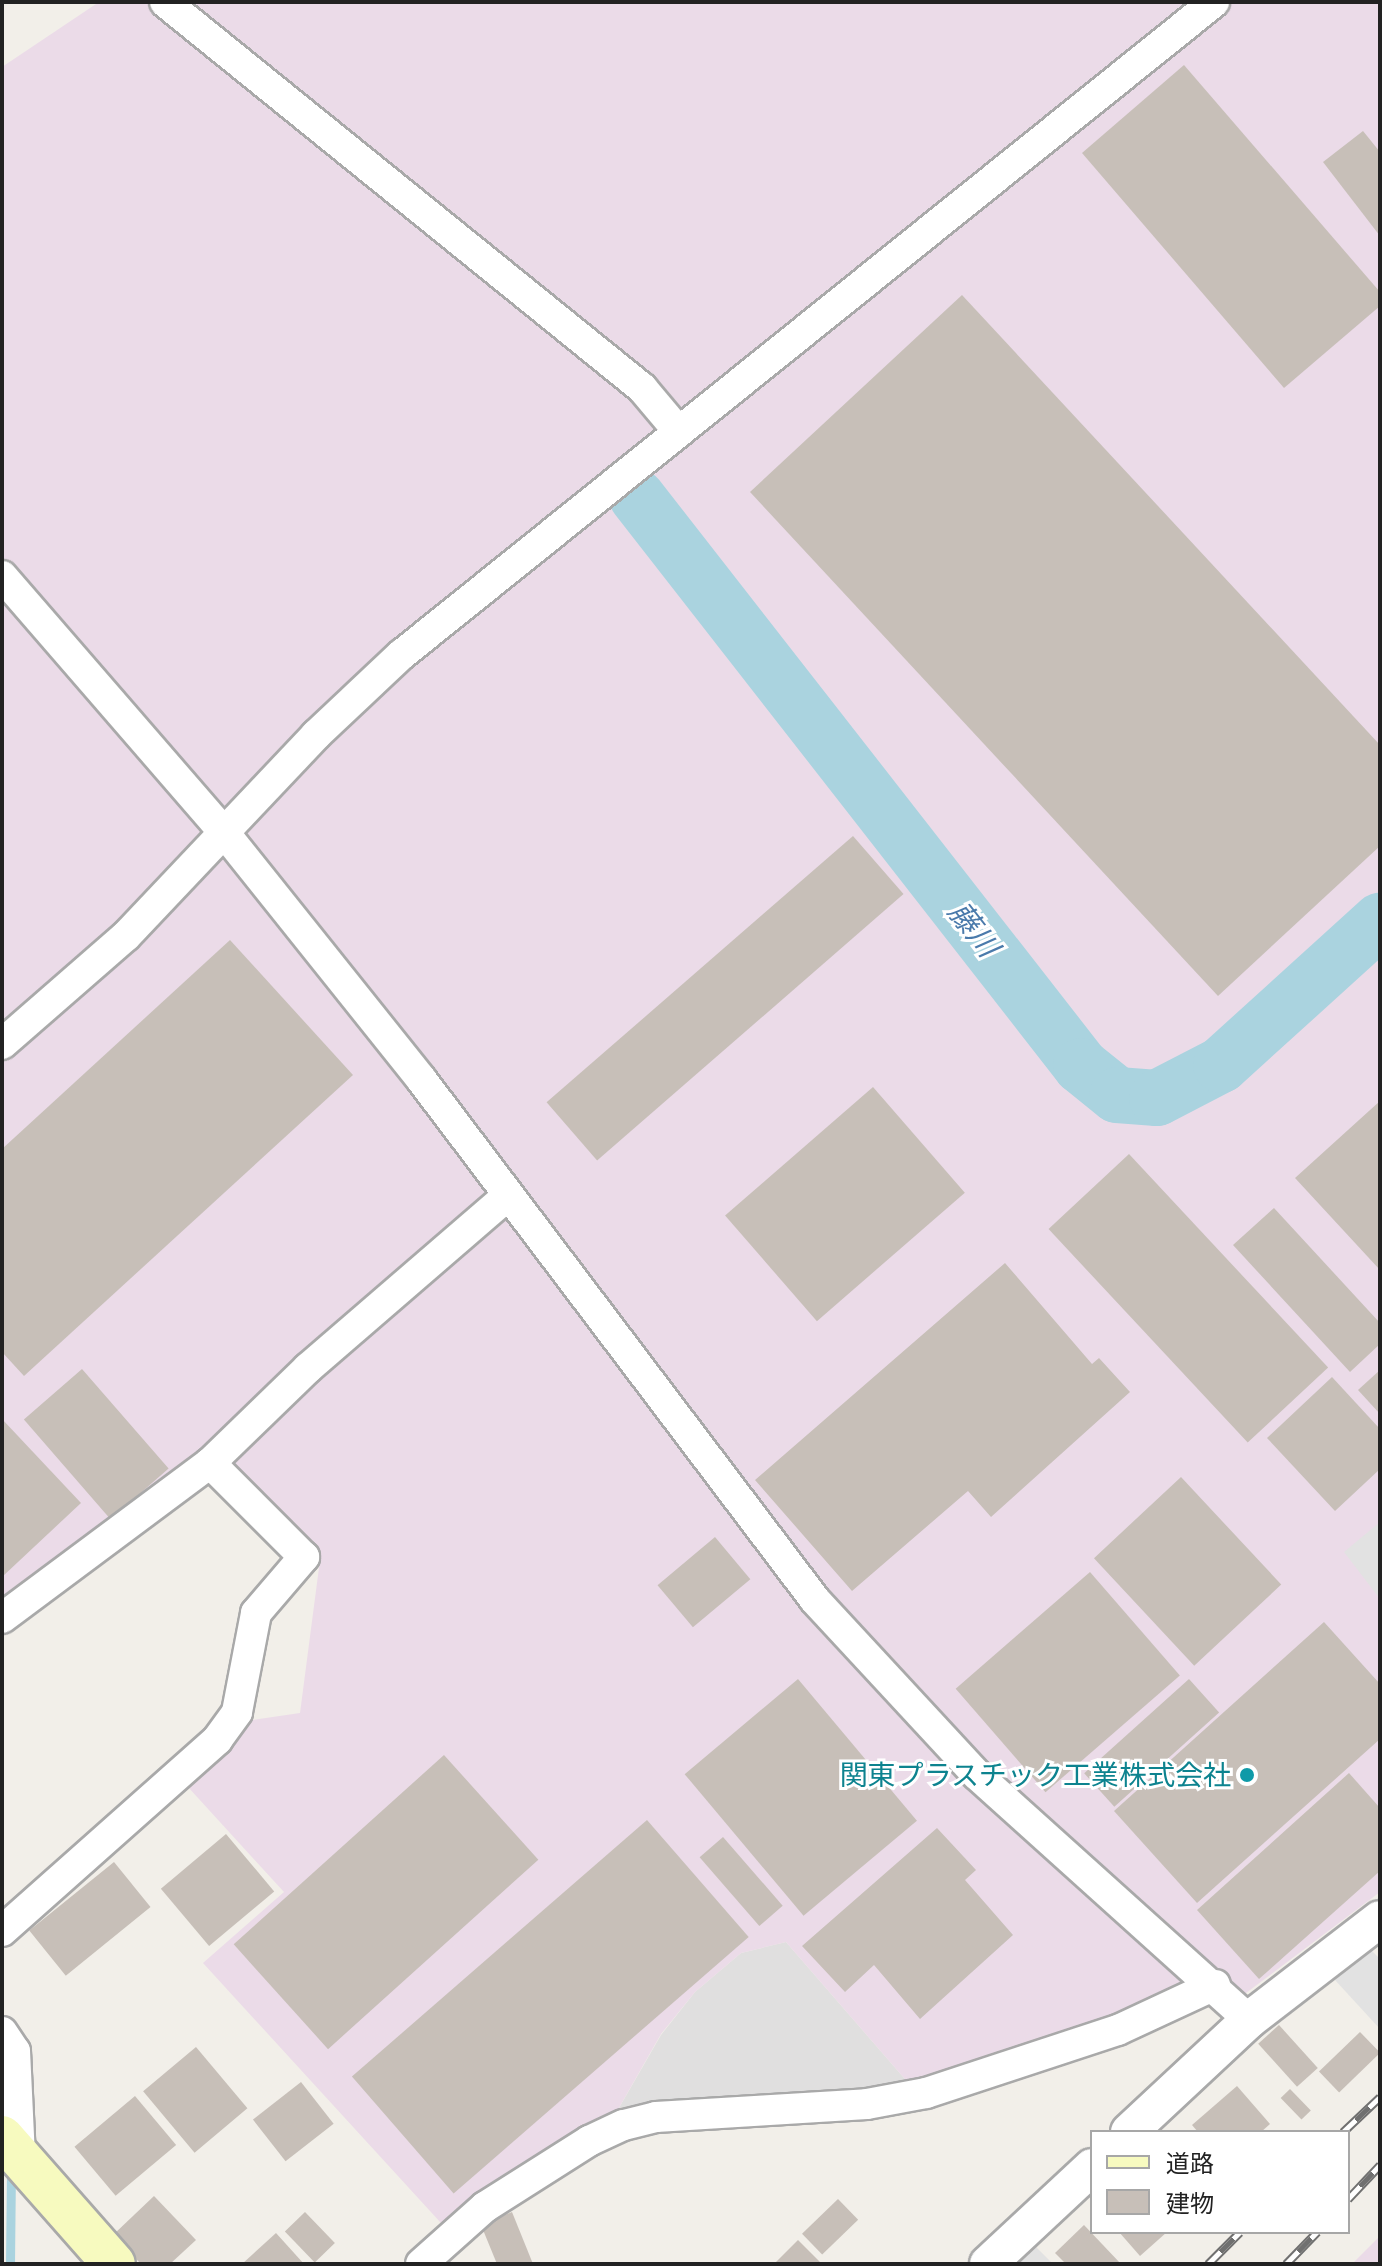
<!DOCTYPE html>
<html>
<head>
<meta charset="utf-8">
<style>
  body { margin:0 }
  #map { position:relative; width:1382px; height:2266px; overflow:hidden; background:#f2efe9; font-family:"Titillium Web","Noto Sans JP",sans-serif }
  div>[style] { position:absolute }
  .residential>* { inset:0; background:#e0dfdf }
  .industrial>* { inset:0; background:#ebdbe8 }
  .parking>* { inset:0; background:#e2e2e2 }
  .stream>* { height:9px; margin:-4.5px; padding:0 4.5px; transform-origin:4.5px; border-radius:4.5px; background:#aad3df }
  .river>* { height:56px; margin:-28px; padding:0 28px; transform-origin:28px; border-radius:28px; background:#aad3df }
  .building>* { inset:0; background:#c7bfb8; transform-origin:0 0 }
  .roads { filter:drop-shadow(2px 0 #a9a9a9) drop-shadow(-2px 0 #a9a9a9) drop-shadow(0 2px #a9a9a9) drop-shadow(0 -2px #a9a9a9) }
  .minor>* { height:30px; margin:-15px; padding:0 15px; transform-origin:15px; border-radius:15px; background:#fff }
  .tertiary>* { height:36px; margin:-18px; padding:0 18px; transform-origin:18px; border-radius:18px; background:#fff }
  .secondary>* { height:42px; margin:-21px; padding:0 21px; transform-origin:21px; border-radius:21px; background:#f7fabf }
  .rail>* { height:9px; margin-top:-4.5px; transform-origin:0; background:repeating-linear-gradient(90deg,#fff 0 18px,#707070 0 36px); box-sizing:border-box; border-block:2px solid #707070 }
  .dots>* { width:22px; height:22px; translate:-50% -50%; box-sizing:border-box; border:4px solid #fff; border-radius:50% }
  span { translate:-50% -50%; white-space:nowrap; text-align:center; line-height:1.15; -webkit-text-stroke:6px #fff; paint-order:stroke }
  .culture-label { font-size:28px; color:#0d838f }
  .right { translate:-100% -50%; text-align:right }
  .water-label { font-size:30px; color:#4a7aab; font-style:italic }
  .frame { position:absolute; inset:0; border:4px solid #222; pointer-events:none }
  .legend { position:absolute; left:1090px; top:2130px; width:260px; height:104px; box-sizing:border-box; background:#fff; border:2px solid #a7a7a7; margin:0; padding:10px 14px; list-style:none; font-size:24px; color:#222 }
  .legend li { display:flex; align-items:center; gap:16px; height:40px }
  .legend b { width:40px; border:2px solid #a7a7a7 }
</style>
</head>
<body>
<div id="map">
  <div class="residential">
    <i style="clip-path:polygon(786px 1942px,911px 2086px,612px 2120px,661px 2035px,695px 1992px,741px 1953px)"></i>
  </div>
  <div class="industrial">
    <i style="clip-path:polygon(99px 2px,1380px 2px,1380px 1892px,1242px 1996px,1158px 2002px,911px 2086px,786px 1942px,741px 1953px,695px 1992px,661px 2034px,612px 2120px,441px 2223px,203px 1963px,284px 1892px,188px 1787px,225px 1755px,239px 1722px,300px 1713px,320px 1560px,226px 1463px,2px 1607px,2px 67px)"></i>
    <i style="clip-path:polygon(1380px 2236px,1380px 2264px,1352px 2264px)"></i>
  </div>
  <div class="parking">
    <i style="clip-path:polygon(1380px 1522px,1380px 1599px,1344px 1552px)"></i>
    <i style="clip-path:polygon(1368px 1947px,1380px 1959px,1380px 2029px,1335px 1980px)"></i>
    <i style="clip-path:polygon(1030px 2241px,1053px 2264px,1006px 2264px)"></i>
  </div>
  <div class="stream">
    <i style="left:10px;top:2264px;width:89px;rotate:-89.4deg"></i>
  </div>
  <div class="river">
    <i style="left:637px;top:497px;width:722px;rotate:52.03deg"></i>
    <i style="left:1081px;top:1066px;width:46px;rotate:38.9deg"></i>
    <i style="left:1117px;top:1095px;width:40px;rotate:4.3deg"></i>
    <i style="left:1157px;top:1098px;width:72px;rotate:-27.3deg"></i>
    <i style="left:1221px;top:1065px;width:215px;rotate:-42.2deg"></i>
  </div>
  <div class="building">
    <i style="clip-path:polygon(1184px 65px,1380px 292px,1380px 306px,1284px 388px,1082px 153px)"></i>
    <i style="clip-path:polygon(1363px 131px,1380px 152px,1380px 236px,1323px 162px)"></i>
    <i style="clip-path:polygon(962px 295px,1380px 745px,1380px 846px,1218px 996px,750px 492px)"></i>
    <i style="left:853px;top:836px;width:77px;height:406px;rotate:49deg"></i>
    <i style="clip-path:polygon(230px 940px,353px 1075px,24px 1376px,2px 1352px,2px 1149px)"></i>
    <i style="left:873px;top:1087px;width:140px;height:196px;rotate:49deg"></i>
    <i style="clip-path:polygon(1380px 1101px,1380px 1270px,1295px 1178px)"></i>
    <i style="left:1129px;top:1154px;width:292px;height:110px;rotate:47deg"></i>
    <i style="clip-path:polygon(1274px 1208px,1380px 1323px,1380px 1344px,1350px 1372px,1233px 1245px)"></i>
    <i style="clip-path:polygon(1005px 1263px,1092px 1364px,1099px 1358px,1130px 1392px,991px 1517px,968px 1491px,852px 1591px,755px 1480px)"></i>
    <i style="left:82px;top:1369px;width:132px;height:77px;rotate:49deg"></i>
    <i style="clip-path:polygon(1380px 1370px,1380px 1414px,1358px 1390px)"></i>
    <i style="clip-path:polygon(1332px 1377px,1380px 1429px,1380px 1469px,1335px 1511px,1267px 1438px)"></i>
    <i style="clip-path:polygon(2px 1419px,81px 1503px,2px 1577px)"></i>
    <i style="left:1181px;top:1477px;width:147px;height:119px;rotate:47deg"></i>
    <i style="left:715px;top:1537px;width:55px;height:75px;rotate:50deg"></i>
    <i style="left:1090px;top:1572px;width:137px;height:178px;rotate:49deg"></i>
    <i style="clip-path:polygon(1324px 1622px,1380px 1684px,1380px 1739px,1197px 1903px,1114px 1811px)"></i>
    <i style="left:798px;top:1679px;width:185px;height:148px;rotate:50deg"></i>
    <i style="left:1189px;top:1679px;width:45px;height:141px;rotate:48deg"></i>
    <i style="left:444px;top:1755px;width:141px;height:283px;rotate:48deg"></i>
    <i style="clip-path:polygon(1349px 1773px,1380px 1808px,1380px 1871px,1259px 1979px,1197px 1910px)"></i>
    <i style="left:647px;top:1820px;width:155px;height:391px;rotate:49deg"></i>
    <i style="clip-path:polygon(937px 1828px,976px 1870px,965px 1880px,1013px 1935px,920px 2019px,874px 1965px,845px 1992px,802px 1946px)"></i>
    <i style="left:226px;top:1834px;width:75px;height:85px;rotate:50deg"></i>
    <i style="left:723px;top:1837px;width:91px;height:31px;rotate:49deg"></i>
    <i style="left:114px;top:1862px;width:58px;height:109px;rotate:51deg"></i>
    <i style="left:1279px;top:2025px;width:58px;height:28px;rotate:48deg"></i>
    <i style="left:1360px;top:2032px;width:29px;height:57px;rotate:46deg"></i>
    <i style="left:196px;top:2047px;width:80px;height:69px;rotate:50deg"></i>
    <i style="left:301px;top:2082px;width:53px;height:61px;rotate:52deg"></i>
    <i style="clip-path:polygon(1237px 2086px,1270px 2124px,1261px 2132px,1198px 2132px,1192px 2125px)"></i>
    <i style="left:1290px;top:2089px;width:30px;height:13px;rotate:46deg"></i>
    <i style="left:135px;top:2096px;width:64px;height:79px;rotate:50deg"></i>
    <i style="clip-path:polygon(154px 2196px,196px 2240px,170px 2264px,141px 2264px,113px 2235px)"></i>
    <i style="left:838px;top:2199px;width:29px;height:50px;rotate:46deg"></i>
    <i style="left:305px;top:2212px;width:43px;height:28px;rotate:46deg"></i>
    <i style="clip-path:polygon(512px 2212px,533px 2264px,497px 2264px,481px 2225px)"></i>
    <i style="clip-path:polygon(1084px 2225px,1121px 2264px,1066px 2264px,1055px 2253px)"></i>
    <i style="clip-path:polygon(1119px 2232px,1167px 2232px,1140px 2256px)"></i>
    <i style="clip-path:polygon(276px 2233px,304px 2264px,242px 2264px)"></i>
    <i style="clip-path:polygon(798px 2240px,822px 2264px,774px 2264px)"></i>
  </div>
  <div class="roads">
    <div class="minor">
      <i style="left:165px;top:2px;width:614px;rotate:38.98deg"></i>
      <i style="left:642px;top:388px;width:57px;rotate:49.9deg"></i>
      <i style="left:2px;top:576px;width:337px;rotate:49.1deg"></i>
      <i style="left:223px;top:831px;width:317px;rotate:51.4deg"></i>
      <i style="left:421px;top:1079px;width:653px;rotate:52.9deg"></i>
      <i style="left:815px;top:1600px;width:238px;rotate:47.2deg"></i>
      <i style="left:977px;top:1775px;width:366px;rotate:42deg"></i>
      <i style="left:2px;top:1044px;width:164px;rotate:-41.1deg"></i>
      <i style="left:126px;top:936px;width:277px;rotate:-46.6deg"></i>
      <i style="left:316px;top:735px;width:117px;rotate:-43.3deg"></i>
      <i style="left:401px;top:655px;width:1043px;rotate:-38.77deg"></i>
      <i style="left:2px;top:1618px;width:259px;rotate:-36.7deg"></i>
      <i style="left:210px;top:1463px;width:136px;rotate:-44.1deg"></i>
      <i style="left:308px;top:1368px;width:262px;rotate:-40.8deg"></i>
      <i style="left:2px;top:1931px;width:288px;rotate:-41.6deg"></i>
      <i style="left:217px;top:1740px;width:34px;rotate:-54deg"></i>
      <i style="left:237px;top:1712px;width:101px;rotate:-79.1deg"></i>
      <i style="left:256px;top:1613px;width:74px;rotate:-49.4deg"></i>
      <i style="left:304px;top:1557px;width:133px;rotate:-135deg"></i>
      <i style="left:2px;top:2032px;width:23px;rotate:56deg"></i>
      <i style="left:15px;top:2051px;width:105px;rotate:87.3deg"></i>
      <i style="left:421px;top:2264px;width:86px;rotate:-41.7deg"></i>
      <i style="left:485px;top:2207px;width:123px;rotate:-32.4deg"></i>
      <i style="left:589px;top:2141px;width:38px;rotate:-25deg"></i>
      <i style="left:624px;top:2125px;width:33px;rotate:-14deg"></i>
      <i style="left:656px;top:2117px;width:211px;rotate:-3.5deg"></i>
      <i style="left:867px;top:2104px;width:60px;rotate:-10.6deg"></i>
      <i style="left:926px;top:2093px;width:202px;rotate:-18.2deg"></i>
      <i style="left:1118px;top:2030px;width:107px;rotate:-24.9deg"></i>
    </div>
    <div class="tertiary">
      <i style="left:1129px;top:2132px;width:164px;rotate:-43deg"></i>
      <i style="left:1249px;top:2020px;width:165px;rotate:-37.6deg"></i>
      <i style="left:988px;top:2264px;width:142px;rotate:-43deg"></i>
    </div>
    <div class="secondary">
      <i style="left:2px;top:2137px;width:169px;rotate:48.6deg"></i>
    </div>
  </div>
  <div class="rail">
    <i style="left:1343px;top:2132px;width:51px;rotate:-43.4deg"></i>
    <i style="left:1348px;top:2199px;width:47px;rotate:-46.7deg"></i>
    <i style="left:1208px;top:2264px;width:45px;rotate:-45deg"></i>
    <i style="left:1286px;top:2264px;width:45px;rotate:-45.9deg"></i>
  </div>
  <div class="dots">
    <i style="left:1247px;top:1775px;background:#0f9aa8"></i>
  </div>
  <div class="culture-label">
    <span class="right" style="left:1231px;top:1775px">関東プラスチック工業株式会社</span>
  </div>
  <div class="water-label">
    <span style="left:974px;top:929px;rotate:52deg">藤川</span>
  </div>
  <div class="frame"></div>
  <ul class="legend">
  <li><b style="height:10px;background:#f7fabf"></b>道路</li>
  <li><b style="height:22px;background:#c7bfb8"></b>建物</li>
  </ul>
</div>
</body>
</html>
